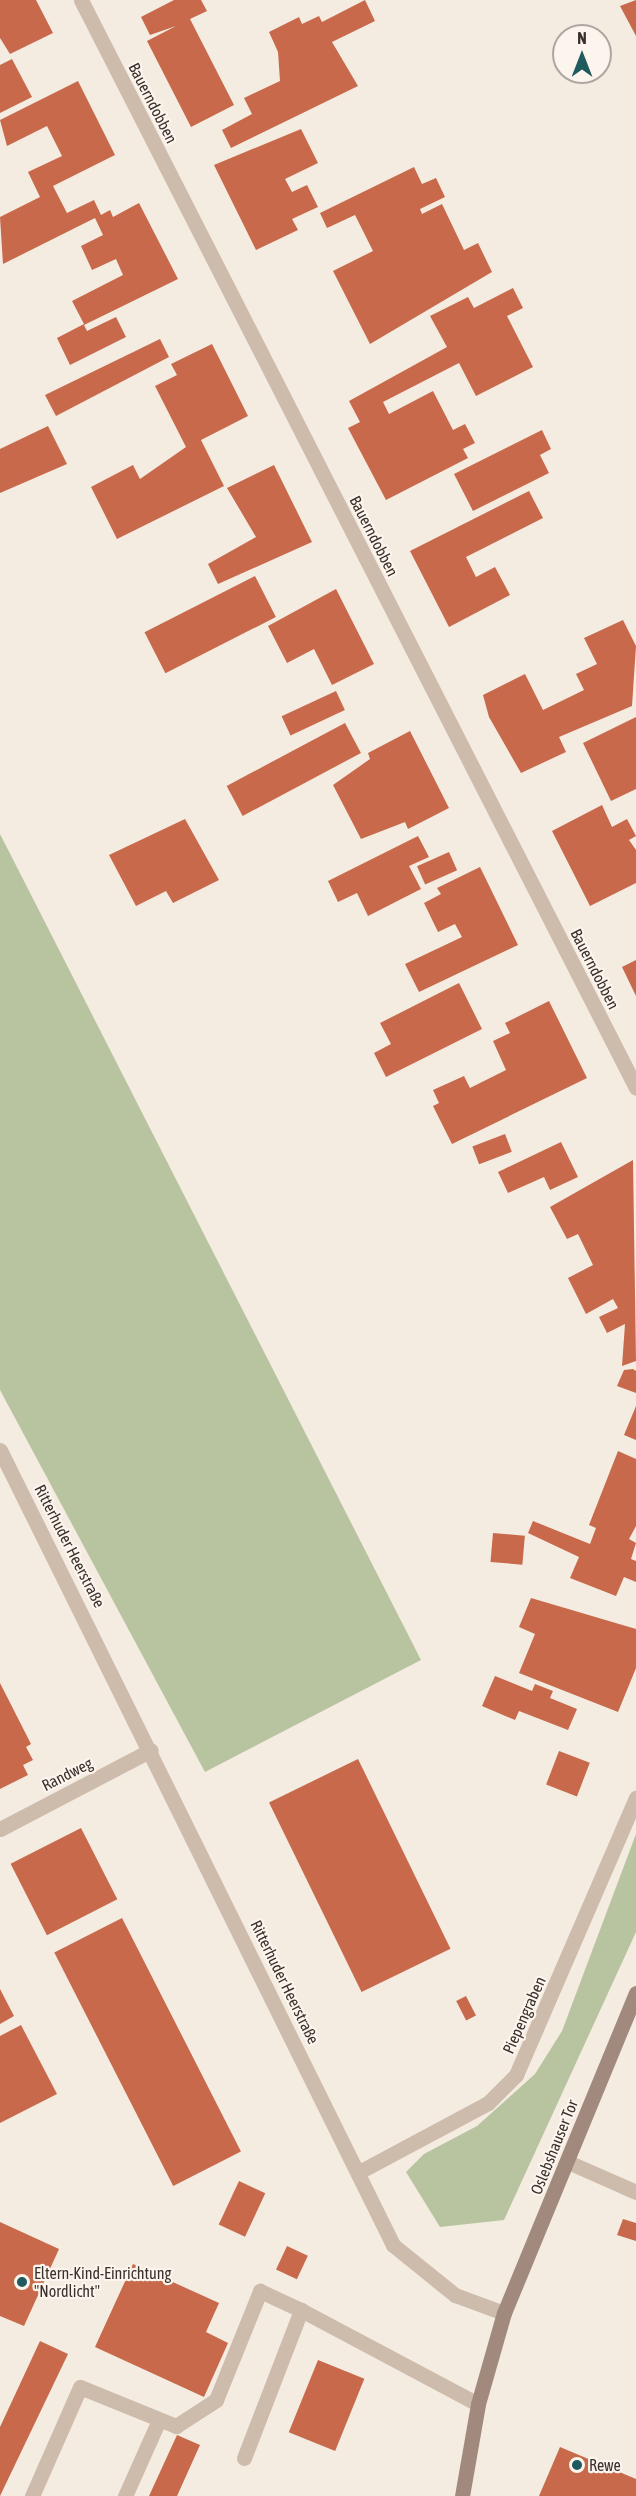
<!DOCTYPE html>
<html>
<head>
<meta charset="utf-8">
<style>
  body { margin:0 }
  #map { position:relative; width:636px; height:2496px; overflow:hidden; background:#f4ebe1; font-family:"Asap Condensed",sans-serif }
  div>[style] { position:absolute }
  .green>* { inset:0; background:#b8c4a0 }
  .building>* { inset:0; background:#c8694b; transform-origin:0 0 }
  .lane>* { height:15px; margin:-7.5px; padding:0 7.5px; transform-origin:7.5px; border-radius:7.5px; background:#cdbbac }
  .street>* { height:15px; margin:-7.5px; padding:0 7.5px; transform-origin:7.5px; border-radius:7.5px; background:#cdbbac }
  .secondary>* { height:15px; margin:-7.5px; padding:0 7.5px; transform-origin:7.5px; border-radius:7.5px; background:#a18a7d }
  .dots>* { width:16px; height:16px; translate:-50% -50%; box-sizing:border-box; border:3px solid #fbf5ee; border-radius:50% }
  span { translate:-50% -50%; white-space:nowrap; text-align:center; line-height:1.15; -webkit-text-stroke:4.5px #fbf5ee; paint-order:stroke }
  .street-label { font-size:16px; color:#3b302b }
  .poi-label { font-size:16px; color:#3b302b }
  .left { translate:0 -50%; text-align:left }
  .north { position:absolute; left:552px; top:24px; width:60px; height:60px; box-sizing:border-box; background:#fbf5ee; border:2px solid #aea6a0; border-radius:50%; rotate:0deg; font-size:16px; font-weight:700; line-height:24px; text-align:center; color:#3b302b }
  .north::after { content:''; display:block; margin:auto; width:21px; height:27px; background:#1f5a5e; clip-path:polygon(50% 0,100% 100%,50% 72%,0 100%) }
</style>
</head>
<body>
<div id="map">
  <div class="green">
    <i style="clip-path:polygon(0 834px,421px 1660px,205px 1772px,0 1390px)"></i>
    <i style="clip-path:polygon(636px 1834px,636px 1932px,504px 2220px,440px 2227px,406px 2172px,424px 2154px,477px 2126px,535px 2074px,562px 2031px)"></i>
  </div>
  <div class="building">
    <i style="clip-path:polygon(0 0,36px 0,53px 33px,10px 54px,0 38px)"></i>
    <i style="clip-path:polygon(174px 0,201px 0,207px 11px,190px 19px,234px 105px,191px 127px,147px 41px,176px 26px,150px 35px,141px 17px)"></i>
    <i style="clip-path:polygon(365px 0,375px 21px,332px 42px,358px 86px,231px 148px,222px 130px,252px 114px,244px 98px,280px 81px,278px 52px,269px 32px,299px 17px,302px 24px,319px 16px,322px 22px)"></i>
    <i style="clip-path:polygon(636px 0,636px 36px,620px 6px)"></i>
    <i style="clip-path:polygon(12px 59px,32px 97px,0 113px,0 65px)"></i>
    <i style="clip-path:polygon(78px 81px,115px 155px,53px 186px,67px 213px,94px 200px,101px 215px,110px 210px,113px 217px,139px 203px,178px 279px,84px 325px,87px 331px,116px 317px,126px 337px,70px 365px,57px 338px,84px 324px,72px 301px,123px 275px,116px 259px,92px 270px,81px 246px,103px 235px,95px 218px,3px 264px,0 217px,40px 197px,28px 172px,62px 156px,47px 126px,7px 146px,0 120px)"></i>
    <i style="clip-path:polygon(301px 129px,318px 163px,285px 179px,292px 192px,307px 185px,318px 207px,292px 219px,298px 230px,256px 250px,214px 165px)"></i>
    <i style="clip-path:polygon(414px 167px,422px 184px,436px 178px,445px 197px,420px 209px,422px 214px,442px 204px,464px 250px,478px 243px,492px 272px,370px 344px,333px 271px,373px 251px,355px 215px,327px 228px,320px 213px)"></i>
    <i style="clip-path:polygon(513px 288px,523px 308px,507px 316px,533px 367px,476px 396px,459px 363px,383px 402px,389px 414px,433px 391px,453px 430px,465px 424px,475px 443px,463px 449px,468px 458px,386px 500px,348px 428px,360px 422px,349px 401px,447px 347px,430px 316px,468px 297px,474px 308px)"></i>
    <i style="clip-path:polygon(160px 339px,169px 357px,56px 416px,45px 395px)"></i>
    <i style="clip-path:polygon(212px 344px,248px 416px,201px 440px,224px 486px,117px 539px,91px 487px,133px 465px,140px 479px,186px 447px,155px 386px,177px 375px,171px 364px)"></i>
    <i style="clip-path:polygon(48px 426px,67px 464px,0 493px,0 449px)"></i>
    <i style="clip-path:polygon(542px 430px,551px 449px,540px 455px,549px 473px,473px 511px,454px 474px)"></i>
    <i style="clip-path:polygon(274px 465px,312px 542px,218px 584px,208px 564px,256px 537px,227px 488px)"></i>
    <i style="clip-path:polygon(529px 491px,543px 518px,466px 557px,476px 577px,495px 567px,510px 595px,449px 627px,410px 551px)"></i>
    <i style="left:255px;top:576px;width:46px;height:124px;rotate:63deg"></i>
    <i style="clip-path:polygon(336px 589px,374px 664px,332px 685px,314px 649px,287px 663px,268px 626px)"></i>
    <i style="clip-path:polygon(623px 620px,636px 646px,632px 706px,559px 737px,566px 752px,521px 773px,489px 717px,483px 695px,525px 674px,543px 710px,584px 690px,576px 674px,597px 664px,584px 638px)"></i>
    <i style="left:336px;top:691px;width:21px;height:60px;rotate:65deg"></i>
    <i style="clip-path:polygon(636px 717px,636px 789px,611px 801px,583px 743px)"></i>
    <i style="left:345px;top:723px;width:34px;height:134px;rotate:62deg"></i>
    <i style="clip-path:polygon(410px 731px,449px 808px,408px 829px,405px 822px,361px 839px,333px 785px,370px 759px,368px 753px)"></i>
    <i style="clip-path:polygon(602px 805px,612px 827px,627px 819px,636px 836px,629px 840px,636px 850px,636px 883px,590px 906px,552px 831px)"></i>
    <i style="clip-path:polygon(185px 819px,219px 880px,173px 903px,166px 891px,136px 906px,109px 855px)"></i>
    <i style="clip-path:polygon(418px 836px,429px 857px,409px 866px,421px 889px,368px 916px,357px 893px,338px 902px,328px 881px)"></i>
    <i style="left:449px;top:852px;width:20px;height:35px;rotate:66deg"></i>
    <i style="clip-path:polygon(480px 867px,518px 945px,419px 992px,405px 964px,462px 937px,455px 924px,438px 932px,424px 903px,441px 894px,437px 888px)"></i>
    <i style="clip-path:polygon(636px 960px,636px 996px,622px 967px)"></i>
    <i style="clip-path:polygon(459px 983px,482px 1029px,386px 1077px,374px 1053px,391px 1044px,380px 1023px)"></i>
    <i style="clip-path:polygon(549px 1001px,587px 1078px,452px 1144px,433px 1106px,439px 1103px,433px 1090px,464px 1076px,470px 1088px,506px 1070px,493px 1041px,510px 1033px,505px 1023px)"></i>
    <i style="left:505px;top:1134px;width:19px;height:35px;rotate:69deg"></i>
    <i style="clip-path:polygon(561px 1142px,578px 1177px,550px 1190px,544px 1177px,508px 1193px,498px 1172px)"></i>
    <i style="clip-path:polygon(633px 1160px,636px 1361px,622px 1366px,625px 1324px,607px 1333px,599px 1317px,618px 1308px,613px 1299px,586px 1314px,568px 1278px,593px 1265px,578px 1234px,567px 1239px,550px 1207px)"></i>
    <i style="clip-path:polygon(633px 1369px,636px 1371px,636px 1393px,617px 1386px,624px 1370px)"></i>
    <i style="clip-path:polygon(636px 1406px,636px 1440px,624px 1435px)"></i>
    <i style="clip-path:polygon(618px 1451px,636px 1459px,636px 1526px,629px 1539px,636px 1543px,631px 1559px,636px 1561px,636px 1582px,624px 1577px,616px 1596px,570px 1578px,579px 1557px,528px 1533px,533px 1521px,590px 1544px,596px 1528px,589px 1525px)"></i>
    <i style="left:493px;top:1533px;width:32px;height:29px;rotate:5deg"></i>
    <i style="clip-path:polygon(531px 1598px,636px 1629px,636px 1668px,618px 1712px,519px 1673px,535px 1634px,519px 1627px)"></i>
    <i style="clip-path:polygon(495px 1676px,532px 1691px,535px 1684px,553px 1691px,550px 1698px,577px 1709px,568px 1730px,519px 1711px,515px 1720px,482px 1706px)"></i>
    <i style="clip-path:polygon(0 1683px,31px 1744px,26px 1747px,33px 1760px,23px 1765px,28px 1775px,0 1789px)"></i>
    <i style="left:559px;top:1751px;width:33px;height:36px;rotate:21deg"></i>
    <i style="left:358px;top:1759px;width:211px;height:99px;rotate:64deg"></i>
    <i style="left:81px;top:1828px;width:80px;height:79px;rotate:63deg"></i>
    <i style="left:122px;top:1918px;width:262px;height:76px;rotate:63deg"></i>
    <i style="clip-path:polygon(0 1989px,14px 2016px,0 2024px)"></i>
    <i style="left:466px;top:1996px;width:22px;height:11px;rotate:63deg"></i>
    <i style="clip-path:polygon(21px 2025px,57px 2094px,0 2123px,0 2036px)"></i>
    <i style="left:239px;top:2181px;width:29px;height:48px;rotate:25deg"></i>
    <i style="clip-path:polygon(623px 2219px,636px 2223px,636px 2241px,617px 2235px)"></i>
    <i style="clip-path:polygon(0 2222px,59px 2249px,24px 2326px,0 2316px)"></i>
    <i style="left:287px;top:2246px;width:23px;height:26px;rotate:25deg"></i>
    <i style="clip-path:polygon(133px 2264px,219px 2303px,206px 2332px,228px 2343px,204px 2397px,95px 2347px)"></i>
    <i style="clip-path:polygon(40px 2341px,68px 2354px,0 2496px,0 2427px)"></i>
    <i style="left:318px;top:2360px;width:50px;height:78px;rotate:22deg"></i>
    <i style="clip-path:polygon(177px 2435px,200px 2445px,177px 2496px,149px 2496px)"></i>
    <i style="clip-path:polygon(560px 2447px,636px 2479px,636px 2496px,539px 2496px)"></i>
  </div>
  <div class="lane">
    <i style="left:244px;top:2458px;width:159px;rotate:-68.9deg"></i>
    <i style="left:301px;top:2310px;width:200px;rotate:28deg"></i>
    <i style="left:32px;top:2496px;width:119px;rotate:-66.2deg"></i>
    <i style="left:80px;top:2387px;width:104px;rotate:22.1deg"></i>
    <i style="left:176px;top:2426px;width:48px;rotate:-33deg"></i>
    <i style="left:216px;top:2400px;width:118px;rotate:-68deg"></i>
    <i style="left:260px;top:2291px;width:45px;rotate:24.9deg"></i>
    <i style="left:125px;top:2496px;width:83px;rotate:-65.9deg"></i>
  </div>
  <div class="street">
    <i style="left:81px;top:0;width:1221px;rotate:62.97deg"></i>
    <i style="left:0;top:1450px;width:887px;rotate:63.69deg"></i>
    <i style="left:393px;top:2245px;width:80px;rotate:38.9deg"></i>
    <i style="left:455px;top:2295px;width:52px;rotate:20.2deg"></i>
    <i style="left:0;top:1829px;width:170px;rotate:-27.6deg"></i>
    <i style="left:568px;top:2162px;width:74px;rotate:23.8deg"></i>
    <i style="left:359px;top:2172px;width:146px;rotate:-28.1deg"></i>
    <i style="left:488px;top:2103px;width:40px;rotate:-45deg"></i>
    <i style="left:516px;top:2075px;width:302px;rotate:-66.6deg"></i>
  </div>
  <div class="secondary">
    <i style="left:462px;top:2496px;width:93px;rotate:-80.1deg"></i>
    <i style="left:478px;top:2404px;width:95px;rotate:-74.1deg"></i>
    <i style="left:504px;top:2313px;width:346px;rotate:-67.6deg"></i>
  </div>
  <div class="dots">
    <i style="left:22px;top:2282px;background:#1f5a5e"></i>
    <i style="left:577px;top:2465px;background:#1f5a5e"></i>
  </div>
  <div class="street-label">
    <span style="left:153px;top:103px;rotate:63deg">Bauerndobben</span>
    <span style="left:374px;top:536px;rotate:63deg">Bauerndobben</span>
    <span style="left:595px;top:969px;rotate:63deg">Bauerndobben</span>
    <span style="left:70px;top:1546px;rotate:63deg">Ritterhuder Heerstraße</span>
    <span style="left:67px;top:1774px;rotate:-27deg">Randweg</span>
    <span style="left:285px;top:1982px;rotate:64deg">Ritterhuder Heerstraße</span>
    <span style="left:524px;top:2015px;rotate:-66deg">Piepengraben</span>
    <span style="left:554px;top:2147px;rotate:-68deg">Oslebshauser Tor</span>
  </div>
  <div class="poi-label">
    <span class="left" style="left:34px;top:2282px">Eltern-Kind-Einrichtung<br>"Nordlicht"</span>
    <span class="left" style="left:589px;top:2465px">Rewe</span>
  </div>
  <div class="north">N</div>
</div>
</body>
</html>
